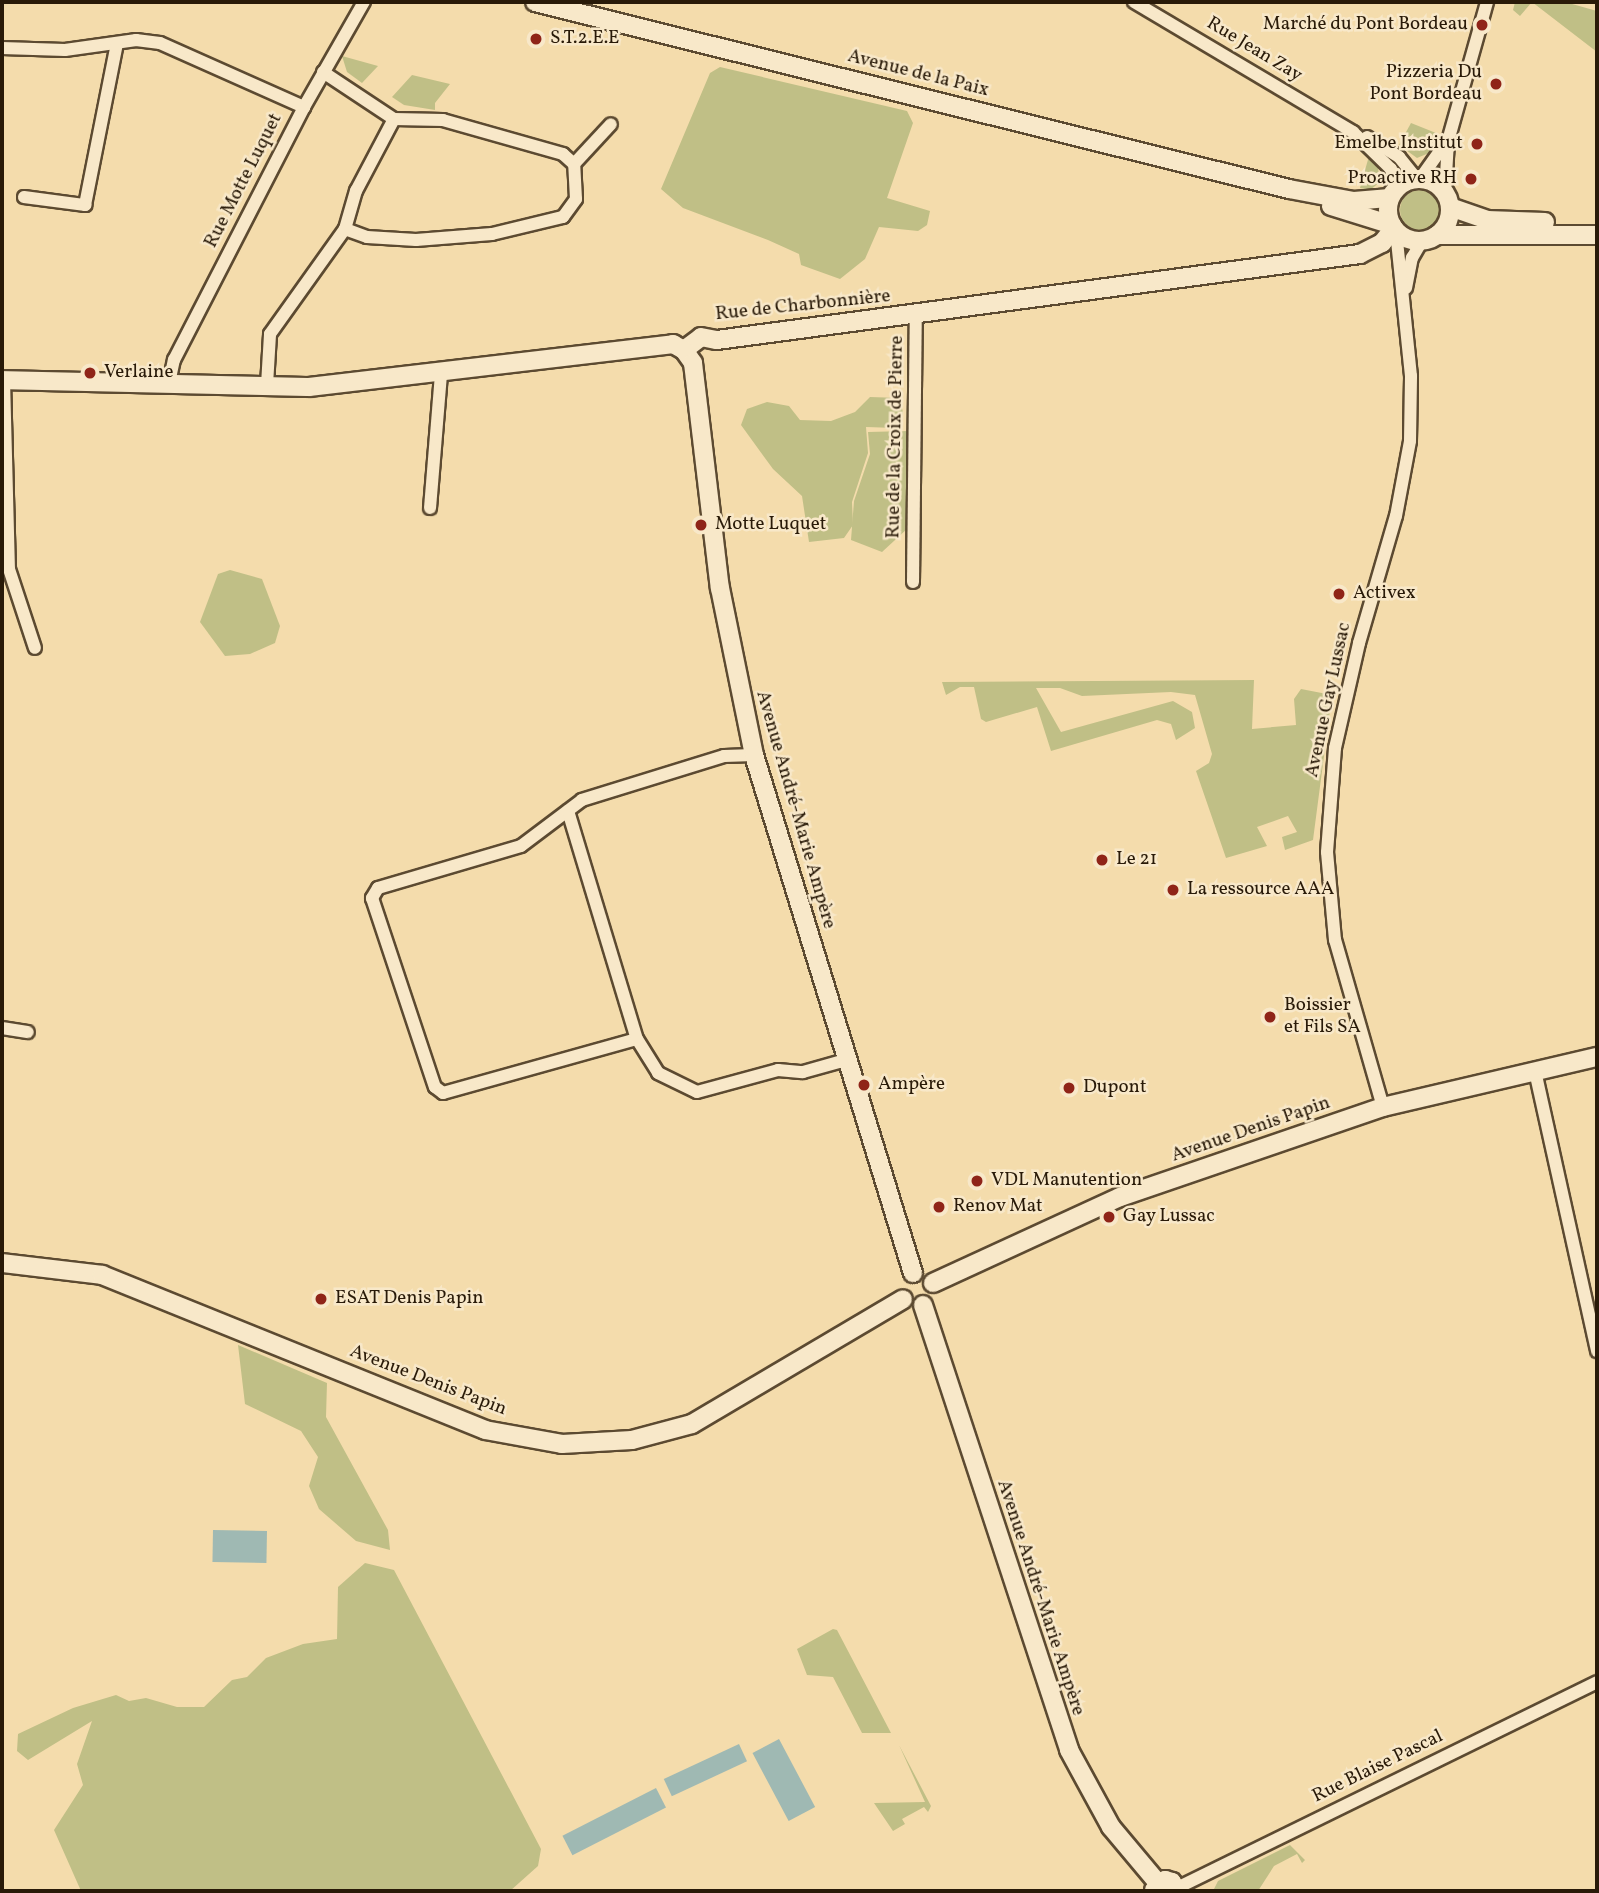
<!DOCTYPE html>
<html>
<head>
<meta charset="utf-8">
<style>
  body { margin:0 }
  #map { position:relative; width:1599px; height:1893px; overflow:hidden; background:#f4dcac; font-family:Vollkorn,serif }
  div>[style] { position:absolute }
  .green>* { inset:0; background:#c0bf86 }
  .round { border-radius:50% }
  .water>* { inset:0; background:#9fb9b3; transform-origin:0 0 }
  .roads { filter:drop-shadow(2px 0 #5c4a31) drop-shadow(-2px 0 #5c4a31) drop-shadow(0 2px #5c4a31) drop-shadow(0 -2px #5c4a31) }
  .street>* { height:12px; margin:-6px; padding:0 6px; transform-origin:6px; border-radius:6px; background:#f8e8c9 }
  .secondary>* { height:18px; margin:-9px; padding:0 9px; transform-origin:9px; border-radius:9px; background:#f8e8c9 }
  .secondary>.ring { margin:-9px; padding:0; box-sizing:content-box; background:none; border:18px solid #f8e8c9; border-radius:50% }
  .dots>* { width:19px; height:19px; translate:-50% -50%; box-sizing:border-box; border:4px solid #f8e8c9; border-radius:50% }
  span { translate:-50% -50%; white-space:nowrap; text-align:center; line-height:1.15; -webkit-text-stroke:5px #f8e8c9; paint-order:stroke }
  .poi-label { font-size:19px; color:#291a08 }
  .right { translate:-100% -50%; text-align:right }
  .left { translate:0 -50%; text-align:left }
  .street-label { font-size:19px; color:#291a08 }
  .frame { position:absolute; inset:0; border:4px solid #291a08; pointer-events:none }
</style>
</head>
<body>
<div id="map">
  <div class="green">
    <i style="clip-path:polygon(1515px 2px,1565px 2px,1597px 11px,1597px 52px,1532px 2px,1520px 16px,1513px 10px)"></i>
    <i style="clip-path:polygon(342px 56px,378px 66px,362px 83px,347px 72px)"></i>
    <i style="clip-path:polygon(720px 67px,907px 111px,913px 123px,887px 198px,930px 211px,927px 225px,918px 231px,879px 227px,865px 259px,840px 279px,801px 265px,799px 254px,768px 240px,683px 208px,661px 189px,710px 73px)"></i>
    <i style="clip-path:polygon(412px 75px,450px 84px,435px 103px,435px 110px,404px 105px,392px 97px)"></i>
    <i style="clip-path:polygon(1411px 123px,1436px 133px,1429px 153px,1417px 158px,1399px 145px)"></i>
    <i style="clip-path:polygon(1369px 156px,1378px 168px,1380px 182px,1370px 190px,1360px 188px)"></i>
    <i class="round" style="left:1400px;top:190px;width:40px;height:40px"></i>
    <i style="clip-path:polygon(870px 397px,900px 398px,903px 413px,896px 428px,866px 427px,868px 453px,852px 502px,853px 525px,844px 538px,809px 542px,802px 496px,773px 469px,741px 425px,747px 409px,767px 402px,789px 406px,800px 420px,831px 421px,855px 412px)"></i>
    <i style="clip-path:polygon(908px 431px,907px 529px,882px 552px,851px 540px,854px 501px,870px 454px,868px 432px)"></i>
    <i style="clip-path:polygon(230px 570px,262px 579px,280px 626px,275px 643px,250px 654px,225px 656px,200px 622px,218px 574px)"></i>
    <i style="clip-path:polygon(1254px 680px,1252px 729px,1296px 725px,1294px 699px,1301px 689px,1332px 695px,1313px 840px,1285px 850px,1282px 837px,1297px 832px,1288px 816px,1257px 827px,1267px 846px,1226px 858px,1196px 771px,1209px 763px,1212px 754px,1195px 695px,1171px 692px,1082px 696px,1060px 688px,1036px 688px,1061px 732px,1173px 701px,1192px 712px,1195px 728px,1176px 740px,1171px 724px,1157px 720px,1051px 751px,1037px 707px,986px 722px,981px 719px,974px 687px,960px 687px,946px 695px,942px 682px)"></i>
    <i style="clip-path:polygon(238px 1345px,327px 1383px,326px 1417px,388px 1530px,390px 1550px,356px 1541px,319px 1509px,309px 1486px,318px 1457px,301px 1431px,245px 1404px)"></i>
    <i style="clip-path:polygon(365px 1563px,394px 1570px,541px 1849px,538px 1866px,510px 1891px,81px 1891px,54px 1830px,83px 1785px,77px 1764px,92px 1721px,28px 1760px,17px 1751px,18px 1734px,73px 1708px,116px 1695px,129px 1701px,146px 1698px,177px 1707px,204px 1707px,232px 1680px,247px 1677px,266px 1658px,303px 1644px,337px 1639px,338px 1587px)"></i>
    <i style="clip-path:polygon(833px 1629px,837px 1630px,891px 1733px,862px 1733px,833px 1677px,807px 1675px,797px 1649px)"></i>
    <i style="clip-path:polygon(899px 1745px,931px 1806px,928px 1812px,924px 1807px,902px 1819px,905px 1824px,893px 1831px,874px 1803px,925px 1802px)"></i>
    <i style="clip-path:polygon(1290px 1845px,1305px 1860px,1302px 1863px,1297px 1854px,1274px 1866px,1258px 1891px,1213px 1891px,1218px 1881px)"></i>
  </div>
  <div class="water">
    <i style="left:213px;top:1530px;width:54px;height:32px;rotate:1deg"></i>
    <i style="left:779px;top:1739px;width:77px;height:30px;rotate:62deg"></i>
    <i style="left:739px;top:1744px;width:19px;height:83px;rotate:65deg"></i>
    <i style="left:656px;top:1788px;width:22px;height:105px;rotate:63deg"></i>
  </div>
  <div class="roads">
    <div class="street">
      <i style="left:1134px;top:2px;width:255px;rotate:30.7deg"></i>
      <i style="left:1353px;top:132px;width:53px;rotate:44.2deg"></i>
      <i style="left:1391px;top:169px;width:21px;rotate:76deg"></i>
      <i style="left:2px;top:48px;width:63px;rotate:1.8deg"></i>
      <i style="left:65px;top:50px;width:72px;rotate:-8deg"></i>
      <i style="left:136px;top:40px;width:24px;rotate:7deg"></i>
      <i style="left:160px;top:43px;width:158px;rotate:24deg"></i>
      <i style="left:323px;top:72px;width:85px;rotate:33.5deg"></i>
      <i style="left:1367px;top:137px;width:38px;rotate:32deg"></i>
      <i style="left:1399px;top:157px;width:28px;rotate:51deg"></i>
      <i style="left:574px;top:164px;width:54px;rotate:-47.2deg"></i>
      <i style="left:1420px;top:179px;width:47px;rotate:-54.6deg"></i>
      <i style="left:1445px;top:193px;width:52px;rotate:-86.7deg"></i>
      <i style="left:1448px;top:141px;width:144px;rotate:-74.3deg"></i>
      <i style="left:24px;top:197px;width:62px;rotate:7.5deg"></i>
      <i style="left:85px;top:205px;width:164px;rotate:-78.8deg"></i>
      <i style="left:345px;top:229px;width:23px;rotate:20deg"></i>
      <i style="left:367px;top:237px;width:49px;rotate:3.5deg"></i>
      <i style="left:416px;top:240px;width:76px;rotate:-4.5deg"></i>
      <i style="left:492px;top:234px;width:73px;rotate:-13.5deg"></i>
      <i style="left:563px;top:217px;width:22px;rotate:-54deg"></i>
      <i style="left:576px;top:199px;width:35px;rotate:-93deg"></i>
      <i style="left:574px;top:164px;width:15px;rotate:-138deg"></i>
      <i style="left:563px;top:154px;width:125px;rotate:-164.2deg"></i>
      <i style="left:443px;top:120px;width:49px;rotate:-178.8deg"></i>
      <i style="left:1406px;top:288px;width:31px;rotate:-79deg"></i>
      <i style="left:1412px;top:258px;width:20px;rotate:-60deg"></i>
      <i style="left:4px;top:380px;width:189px;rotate:88.5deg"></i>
      <i style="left:9px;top:569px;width:83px;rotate:71.8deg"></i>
      <i style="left:169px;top:383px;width:24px;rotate:-78deg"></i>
      <i style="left:174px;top:360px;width:284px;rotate:-62.8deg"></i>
      <i style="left:304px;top:107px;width:121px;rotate:-60.3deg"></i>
      <i style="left:267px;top:385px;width:51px;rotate:-86.6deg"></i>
      <i style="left:270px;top:334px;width:129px;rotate:-54.5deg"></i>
      <i style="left:345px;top:229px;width:40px;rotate:-74deg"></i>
      <i style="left:356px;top:191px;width:81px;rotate:-62.2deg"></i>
      <i style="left:430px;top:508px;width:135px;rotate:-85.3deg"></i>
      <i style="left:913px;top:582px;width:267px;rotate:-89.4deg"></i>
      <i style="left:754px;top:755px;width:30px;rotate:178deg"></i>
      <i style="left:724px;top:756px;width:149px;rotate:162.8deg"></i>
      <i style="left:582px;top:800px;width:76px;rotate:143deg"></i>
      <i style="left:521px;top:846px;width:149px;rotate:163.6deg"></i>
      <i style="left:378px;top:888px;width:12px;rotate:121deg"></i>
      <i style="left:372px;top:898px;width:199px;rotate:71.6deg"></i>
      <i style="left:435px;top:1087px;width:10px;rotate:37deg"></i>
      <i style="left:443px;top:1093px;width:201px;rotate:-15.6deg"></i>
      <i style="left:637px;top:1039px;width:40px;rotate:58deg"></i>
      <i style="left:658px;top:1073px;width:43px;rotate:26deg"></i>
      <i style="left:697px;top:1092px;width:84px;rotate:-15.2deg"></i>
      <i style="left:778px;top:1070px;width:25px;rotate:5deg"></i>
      <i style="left:803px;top:1072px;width:45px;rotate:-15.6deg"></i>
      <i style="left:568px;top:811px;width:238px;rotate:73.2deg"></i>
      <i style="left:2px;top:1028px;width:26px;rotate:9deg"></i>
      <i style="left:1535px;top:1071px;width:287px;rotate:77.5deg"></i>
      <i style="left:1383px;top:1107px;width:174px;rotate:-106deg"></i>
      <i style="left:1335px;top:940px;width:88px;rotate:-95.2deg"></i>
      <i style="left:1327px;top:852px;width:104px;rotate:-85.6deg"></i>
      <i style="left:1335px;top:748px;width:108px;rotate:-77.1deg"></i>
      <i style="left:1359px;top:643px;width:132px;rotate:-73.8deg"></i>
      <i style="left:1396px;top:516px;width:76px;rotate:-79.4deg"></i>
      <i style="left:1410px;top:441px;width:65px;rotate:-89.1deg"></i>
      <i style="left:1411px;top:376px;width:146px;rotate:-95.9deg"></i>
      <i style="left:1177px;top:1888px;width:468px;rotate:-26.1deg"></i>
    </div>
    <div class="secondary">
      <i style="left:535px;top:2px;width:777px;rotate:13.93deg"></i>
      <i style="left:1289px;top:189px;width:66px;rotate:10.5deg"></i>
      <i style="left:1354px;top:201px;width:36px;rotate:-5deg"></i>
      <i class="ring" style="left:1388px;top:179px;width:44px;height:44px"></i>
      <i style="left:1331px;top:206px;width:64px;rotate:17.3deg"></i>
      <i style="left:1450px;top:207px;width:39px;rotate:19deg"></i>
      <i style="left:1487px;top:220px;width:58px;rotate:2deg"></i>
      <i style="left:1437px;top:235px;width:160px"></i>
      <i style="left:684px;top:350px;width:21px;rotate:-37deg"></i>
      <i style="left:701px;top:337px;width:16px;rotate:11deg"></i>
      <i style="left:717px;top:340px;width:649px;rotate:-7.62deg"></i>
      <i style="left:1360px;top:254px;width:25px;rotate:-27deg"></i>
      <i style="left:1382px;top:243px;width:19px;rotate:-51deg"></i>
      <i style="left:2px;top:380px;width:307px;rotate:1.3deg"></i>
      <i style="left:309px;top:387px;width:367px;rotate:-6.7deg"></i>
      <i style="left:673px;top:344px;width:13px;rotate:29deg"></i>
      <i style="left:684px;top:350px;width:16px;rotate:55deg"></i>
      <i style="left:693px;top:363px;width:227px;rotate:83.2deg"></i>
      <i style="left:720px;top:588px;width:170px;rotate:78.5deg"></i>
      <i style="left:754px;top:755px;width:542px;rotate:72.94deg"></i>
      <i style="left:2px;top:1263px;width:101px;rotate:6.8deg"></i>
      <i style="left:102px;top:1275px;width:413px;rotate:22deg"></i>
      <i style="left:485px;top:1430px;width:78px;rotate:10.3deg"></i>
      <i style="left:562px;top:1444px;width:70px;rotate:-3.3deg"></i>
      <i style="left:632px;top:1440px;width:62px;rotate:-14.9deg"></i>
      <i style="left:692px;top:1424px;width:245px;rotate:-30.6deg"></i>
      <i style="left:933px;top:1283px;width:206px;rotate:-24.7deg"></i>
      <i style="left:1120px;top:1197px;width:278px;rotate:-18.9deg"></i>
      <i style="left:1383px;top:1107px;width:220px;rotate:-13.2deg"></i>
      <i style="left:923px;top:1305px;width:468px;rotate:71.8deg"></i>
      <i style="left:1069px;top:1750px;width:88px;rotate:61.4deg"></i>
      <i style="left:1111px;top:1827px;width:73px;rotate:50deg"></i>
      <i style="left:1154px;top:1890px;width:15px;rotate:-42deg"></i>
      <i style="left:1165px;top:1880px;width:7px;rotate:16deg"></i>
      <i style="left:1172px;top:1882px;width:10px;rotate:61deg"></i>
    </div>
  </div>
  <div class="dots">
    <i style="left:1482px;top:25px;background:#8f2418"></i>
    <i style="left:536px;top:39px;background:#8f2418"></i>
    <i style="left:1496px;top:84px;background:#8f2418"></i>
    <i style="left:1477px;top:144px;background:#8f2418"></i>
    <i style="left:1471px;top:179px;background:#8f2418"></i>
    <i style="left:90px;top:373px;background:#8f2418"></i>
    <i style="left:701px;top:525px;background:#8f2418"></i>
    <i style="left:1339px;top:594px;background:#8f2418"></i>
    <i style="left:1102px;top:860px;background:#8f2418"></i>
    <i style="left:1173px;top:890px;background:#8f2418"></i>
    <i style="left:1270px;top:1017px;background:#8f2418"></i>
    <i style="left:864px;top:1085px;background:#8f2418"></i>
    <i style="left:1069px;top:1088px;background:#8f2418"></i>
    <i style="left:977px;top:1181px;background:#8f2418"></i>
    <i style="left:939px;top:1207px;background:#8f2418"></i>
    <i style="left:1109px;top:1217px;background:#8f2418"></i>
    <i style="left:321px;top:1299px;background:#8f2418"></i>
  </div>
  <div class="poi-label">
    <span class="right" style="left:1468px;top:25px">Marché du Pont Bordeau</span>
    <span class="left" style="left:550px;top:39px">S.T.2.E.E</span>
    <span class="right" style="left:1482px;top:84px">Pizzeria Du<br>Pont Bordeau</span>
    <span class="right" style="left:1463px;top:144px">Emelbe Institut</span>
    <span class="right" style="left:1457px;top:179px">Proactive RH</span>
    <span class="left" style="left:104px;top:373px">Verlaine</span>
    <span class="left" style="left:715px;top:525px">Motte Luquet</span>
    <span class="left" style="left:1353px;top:594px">Activex</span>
    <span class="left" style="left:1116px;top:860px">Le 21</span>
    <span class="left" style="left:1187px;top:890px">La ressource AAA</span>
    <span class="left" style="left:1284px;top:1017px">Boissier<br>et Fils SA</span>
    <span class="left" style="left:878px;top:1085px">Ampère</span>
    <span class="left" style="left:1083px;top:1088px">Dupont</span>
    <span class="left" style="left:991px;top:1181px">VDL Manutention</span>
    <span class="left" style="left:953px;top:1207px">Renov Mat</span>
    <span class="left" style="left:1123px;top:1217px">Gay Lussac</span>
    <span class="left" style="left:335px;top:1299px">ESAT Denis Papin</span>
  </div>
  <div class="street-label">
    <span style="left:1254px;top:50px;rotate:31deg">Rue Jean Zay</span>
    <span style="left:918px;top:74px;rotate:14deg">Avenue de la Paix</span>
    <span style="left:244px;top:181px;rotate:-63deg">Rue Motte Luquet</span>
    <span style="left:803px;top:306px;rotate:-6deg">Rue de Charbonnière</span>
    <span style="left:896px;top:437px;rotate:-89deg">Rue de la Croix de Pierre</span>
    <span style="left:1329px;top:700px;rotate:-78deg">Avenue Gay Lussac</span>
    <span style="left:795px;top:810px;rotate:74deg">Avenue André-Marie Ampère</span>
    <span style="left:1251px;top:1130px;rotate:-19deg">Avenue Denis Papin</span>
    <span style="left:428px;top:1381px;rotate:21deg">Avenue Denis Papin</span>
    <span style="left:1040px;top:1598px;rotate:72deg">Avenue André-Marie Ampère</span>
    <span style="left:1378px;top:1767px;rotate:-26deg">Rue Blaise Pascal</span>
  </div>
  <div class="frame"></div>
</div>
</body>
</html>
